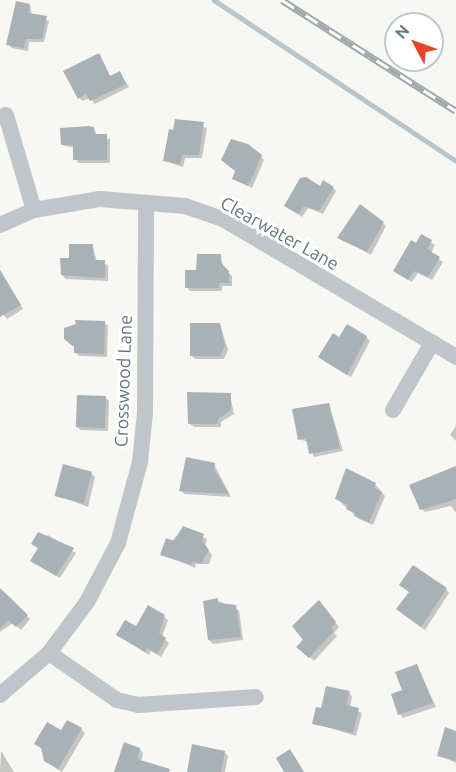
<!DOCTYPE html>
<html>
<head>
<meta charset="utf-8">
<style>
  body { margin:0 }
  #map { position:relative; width:456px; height:772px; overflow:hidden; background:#f7f7f4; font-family:Ubuntu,sans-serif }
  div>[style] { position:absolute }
  .shadow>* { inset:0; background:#0003 }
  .stream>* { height:4.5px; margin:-2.25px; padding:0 2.25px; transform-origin:2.25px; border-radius:2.25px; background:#b7c5c8 }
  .building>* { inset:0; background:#a7b1b6; transform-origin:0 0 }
  .minor>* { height:16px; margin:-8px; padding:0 8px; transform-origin:8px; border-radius:8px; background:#c0c5c9 }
  .rail>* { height:7px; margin-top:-3.5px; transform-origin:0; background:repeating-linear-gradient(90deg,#fff 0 14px,#9fa8ad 0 28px); box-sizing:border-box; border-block:2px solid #9fa8ad }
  span { translate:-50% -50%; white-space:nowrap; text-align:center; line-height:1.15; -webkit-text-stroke:6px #fff; paint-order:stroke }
  .street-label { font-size:18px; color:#627580 }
  .north { position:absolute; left:384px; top:12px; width:60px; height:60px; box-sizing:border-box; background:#fff; border:2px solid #c0c8cc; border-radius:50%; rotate:311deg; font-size:16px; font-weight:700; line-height:24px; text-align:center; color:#627580 }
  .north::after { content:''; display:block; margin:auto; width:21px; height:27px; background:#e74525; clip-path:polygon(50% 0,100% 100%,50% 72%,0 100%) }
</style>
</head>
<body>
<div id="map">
  <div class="shadow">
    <i style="clip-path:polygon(30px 5px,32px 15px,49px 21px,44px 42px,29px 42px,28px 51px,12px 48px,8px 44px)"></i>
    <i style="clip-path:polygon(99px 55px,111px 77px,120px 73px,129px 87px,95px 104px,90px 98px,83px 101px,79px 98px)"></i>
    <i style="clip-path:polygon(176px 120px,207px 128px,202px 158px,185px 158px,183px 167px,165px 161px)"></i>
    <i style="clip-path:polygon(93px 128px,98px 136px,110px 139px,110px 163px,78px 163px,74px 148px,62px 145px)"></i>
    <i style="clip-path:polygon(261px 156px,264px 160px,252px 188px,234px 178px)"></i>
    <i style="clip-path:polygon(333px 188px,336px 191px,323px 214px,308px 208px,302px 217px,285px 205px)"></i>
    <i style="clip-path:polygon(360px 206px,386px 226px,371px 255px,339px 237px)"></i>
    <i style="clip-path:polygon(422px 236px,435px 245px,431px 253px,443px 262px,432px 280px,418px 273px,412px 282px,395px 271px)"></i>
    <i style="clip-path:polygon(92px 245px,97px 261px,108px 265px,108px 281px,66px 279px,62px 275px,71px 259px)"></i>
    <i style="clip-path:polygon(220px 255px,224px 268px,232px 276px,232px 286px,222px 286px,222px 291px,190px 291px,187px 287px,198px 271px)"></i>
    <i style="clip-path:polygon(0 270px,23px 309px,7px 319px,0 310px)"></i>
    <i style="clip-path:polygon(105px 323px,108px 326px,107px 357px,79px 356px,76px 353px)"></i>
    <i style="clip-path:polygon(220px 325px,228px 350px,224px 359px,195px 359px,192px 356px)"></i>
    <i style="clip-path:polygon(366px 337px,370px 341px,351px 377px,324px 361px,340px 339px)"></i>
    <i style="clip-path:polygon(230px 395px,234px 414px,221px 422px,221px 427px,194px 427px,190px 424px)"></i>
    <i style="clip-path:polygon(105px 397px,109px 401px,108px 431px,80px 430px,76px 426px)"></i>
    <i style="clip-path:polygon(329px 404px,343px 451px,314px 457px,308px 442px,299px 439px)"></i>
    <i style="clip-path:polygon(456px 426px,456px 441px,450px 435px)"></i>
    <i style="clip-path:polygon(214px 464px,231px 497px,184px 494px,180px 490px)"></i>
    <i style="clip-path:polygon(456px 467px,456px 513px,451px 506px,425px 512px,422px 509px)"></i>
    <i style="clip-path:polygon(91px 473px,95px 477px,88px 507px,55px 494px)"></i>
    <i style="clip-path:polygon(375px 484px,385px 496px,373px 525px,359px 519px,337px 499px)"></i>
    <i style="clip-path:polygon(183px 528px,207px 539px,205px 545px,212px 555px,209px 564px,196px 564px,195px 568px,162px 554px)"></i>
    <i style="clip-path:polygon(48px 535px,76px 553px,60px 578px,32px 561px,39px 549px,33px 544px)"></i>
    <i style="clip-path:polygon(446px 589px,449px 593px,425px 630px,401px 613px)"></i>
    <i style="clip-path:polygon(0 590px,30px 619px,21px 630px,13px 623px,0 632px)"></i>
    <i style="clip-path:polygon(217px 600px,239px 610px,243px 640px,213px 644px,209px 640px)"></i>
    <i style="clip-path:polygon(322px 605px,339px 627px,334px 633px,337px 636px,314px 661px,298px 647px)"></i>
    <i style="clip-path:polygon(164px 617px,168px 620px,162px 637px,169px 643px,161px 657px,151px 651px,149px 655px,118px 635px)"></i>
    <i style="clip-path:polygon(417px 665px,436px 707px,403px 718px,400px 714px,403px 691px)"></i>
    <i style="clip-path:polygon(349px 693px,352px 696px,350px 707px,362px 713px,356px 736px,314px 723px,322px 710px)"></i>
    <i style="clip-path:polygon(81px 729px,85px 733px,62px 772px,45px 761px,62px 732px)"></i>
    <i style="clip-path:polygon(456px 732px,456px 763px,439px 755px)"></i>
    <i style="clip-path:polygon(140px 749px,143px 753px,141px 762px,154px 772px,116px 772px)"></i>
    <i style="clip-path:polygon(1px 751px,14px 772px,0 772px)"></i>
    <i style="clip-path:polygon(224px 752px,228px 756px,225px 772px,189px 772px)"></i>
  </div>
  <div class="stream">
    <i style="left:214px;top:0;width:291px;rotate:33.6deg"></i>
  </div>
  <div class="building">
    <i style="clip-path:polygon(16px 1px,30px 4px,29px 13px,47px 16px,42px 39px,26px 39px,24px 48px,6px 45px)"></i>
    <i style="clip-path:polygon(99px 53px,110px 76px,120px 71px,126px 84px,90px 101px,86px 94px,78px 99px,63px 71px)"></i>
    <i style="clip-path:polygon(175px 119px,204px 122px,199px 155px,182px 155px,180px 164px,163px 161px,169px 129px,173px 130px)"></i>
    <i style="clip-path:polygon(89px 126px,94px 127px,95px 134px,107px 134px,107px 160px,73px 160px,73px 145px,61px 145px,60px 128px)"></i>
    <i style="clip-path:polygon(231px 139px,248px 144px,262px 155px,248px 186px,232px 179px,235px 171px,221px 160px)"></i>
    <i style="clip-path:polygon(306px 177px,320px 186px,323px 180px,334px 187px,319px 211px,304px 206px,298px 214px,284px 206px,300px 178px)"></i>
    <i style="clip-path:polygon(360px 204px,384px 222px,367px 252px,337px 238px)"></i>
    <i style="clip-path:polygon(421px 234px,432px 240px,427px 249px,440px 257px,428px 277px,414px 271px,408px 280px,393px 271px,411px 240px,416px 243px)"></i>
    <i style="clip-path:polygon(69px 244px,93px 244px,94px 260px,105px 260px,105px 278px,61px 275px,60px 258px,69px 258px)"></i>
    <i style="clip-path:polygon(197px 254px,221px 254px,221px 263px,229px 271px,229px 283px,219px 283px,219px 288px,185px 288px,185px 270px,196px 270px)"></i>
    <i style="clip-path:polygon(0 270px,21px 305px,0 317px)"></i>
    <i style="clip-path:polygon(75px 320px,105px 321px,104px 354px,74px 353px,74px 347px,64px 339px,64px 328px,76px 324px)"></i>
    <i style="clip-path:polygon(190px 323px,220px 323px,225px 346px,220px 356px,190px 356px)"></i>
    <i style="clip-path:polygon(347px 324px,367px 336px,347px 375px,318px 357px,333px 333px,339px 337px)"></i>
    <i style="clip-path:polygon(187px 392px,231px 393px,231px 410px,218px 419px,218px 424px,188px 424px)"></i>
    <i style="left:77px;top:395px;width:29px;height:32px;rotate:2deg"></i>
    <i style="clip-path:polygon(329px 403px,340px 448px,309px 454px,306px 438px,298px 440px,292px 409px)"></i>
    <i style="clip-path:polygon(186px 457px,215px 463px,214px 469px,229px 494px,179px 491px)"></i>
    <i style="left:63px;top:464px;width:30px;height:33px;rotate:15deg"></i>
    <i style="clip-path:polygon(456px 466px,456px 499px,420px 510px,409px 485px)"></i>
    <i style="clip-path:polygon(346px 468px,376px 483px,374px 488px,382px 492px,369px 522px,354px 516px,355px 513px,346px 509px,348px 505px,335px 499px)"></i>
    <i style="clip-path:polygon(183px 526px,204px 534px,202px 540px,209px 550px,201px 564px,193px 561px,191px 565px,160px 555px,166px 538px,174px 541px)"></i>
    <i style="clip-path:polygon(38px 532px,74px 548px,56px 576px,30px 561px,38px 548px,31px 544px)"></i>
    <i style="clip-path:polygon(413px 565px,447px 588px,421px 627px,396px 609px,409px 592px,399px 585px)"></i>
    <i style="clip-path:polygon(0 588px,28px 615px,16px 627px,8px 620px,0 629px)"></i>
    <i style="clip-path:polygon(218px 598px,218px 603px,236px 605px,241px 637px,208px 640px,203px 601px)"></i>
    <i style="clip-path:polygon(319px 600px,336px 622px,331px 628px,334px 631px,309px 658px,296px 647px,303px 640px,292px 626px)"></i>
    <i style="clip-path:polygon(148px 605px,165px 615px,159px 633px,166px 638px,157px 654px,147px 648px,145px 652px,116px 635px,125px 620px,136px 626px)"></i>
    <i style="clip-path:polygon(417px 664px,433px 703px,398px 715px,391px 694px,402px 690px,395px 672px)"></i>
    <i style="clip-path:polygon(326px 686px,350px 691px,346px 705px,359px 708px,353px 733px,312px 724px,316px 707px,321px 708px)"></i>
    <i style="clip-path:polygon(67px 720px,82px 728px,58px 769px,44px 761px,41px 748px,34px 744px,47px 722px,61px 730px)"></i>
    <i style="clip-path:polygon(445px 727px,456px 731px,456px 761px,437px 756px)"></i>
    <i style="clip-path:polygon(124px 742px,140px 748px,137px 759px,170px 769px,169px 772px,114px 772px)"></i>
    <i style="clip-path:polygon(192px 744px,225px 751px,221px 772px,187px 772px)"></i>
    <i style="clip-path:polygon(290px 749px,304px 772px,284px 772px,276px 758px)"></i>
  </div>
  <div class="minor">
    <i style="left:6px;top:115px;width:99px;rotate:73.6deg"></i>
    <i style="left:0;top:225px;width:37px;rotate:-24deg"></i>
    <i style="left:34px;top:210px;width:67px;rotate:-9.5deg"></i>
    <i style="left:100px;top:199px;width:85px;rotate:4.7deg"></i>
    <i style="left:185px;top:206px;width:40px;rotate:18.9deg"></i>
    <i style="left:223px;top:219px;width:271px;rotate:30.6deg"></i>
    <i style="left:393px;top:410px;width:78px;rotate:-59.8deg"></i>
    <i style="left:49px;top:653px;width:83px;rotate:34.7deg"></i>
    <i style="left:117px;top:700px;width:22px;rotate:13deg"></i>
    <i style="left:138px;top:705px;width:118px;rotate:-3.9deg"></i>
    <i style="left:0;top:695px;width:65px;rotate:-40.6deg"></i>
    <i style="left:49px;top:653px;width:64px;rotate:-53.3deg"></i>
    <i style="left:87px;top:602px;width:67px;rotate:-62.3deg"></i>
    <i style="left:118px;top:543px;width:84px;rotate:-74.8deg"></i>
    <i style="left:140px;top:462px;width:49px;rotate:-84.2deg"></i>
    <i style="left:145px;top:413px;width:210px;rotate:-89.7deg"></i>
  </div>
  <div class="rail">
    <i style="left:282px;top:0;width:206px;rotate:32.5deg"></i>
  </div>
  <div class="street-label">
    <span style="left:280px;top:233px;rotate:29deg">Clearwater Lane</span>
    <span style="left:123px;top:381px;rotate:-88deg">Crosswood Lane</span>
  </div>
  <div class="north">N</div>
</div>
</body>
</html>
